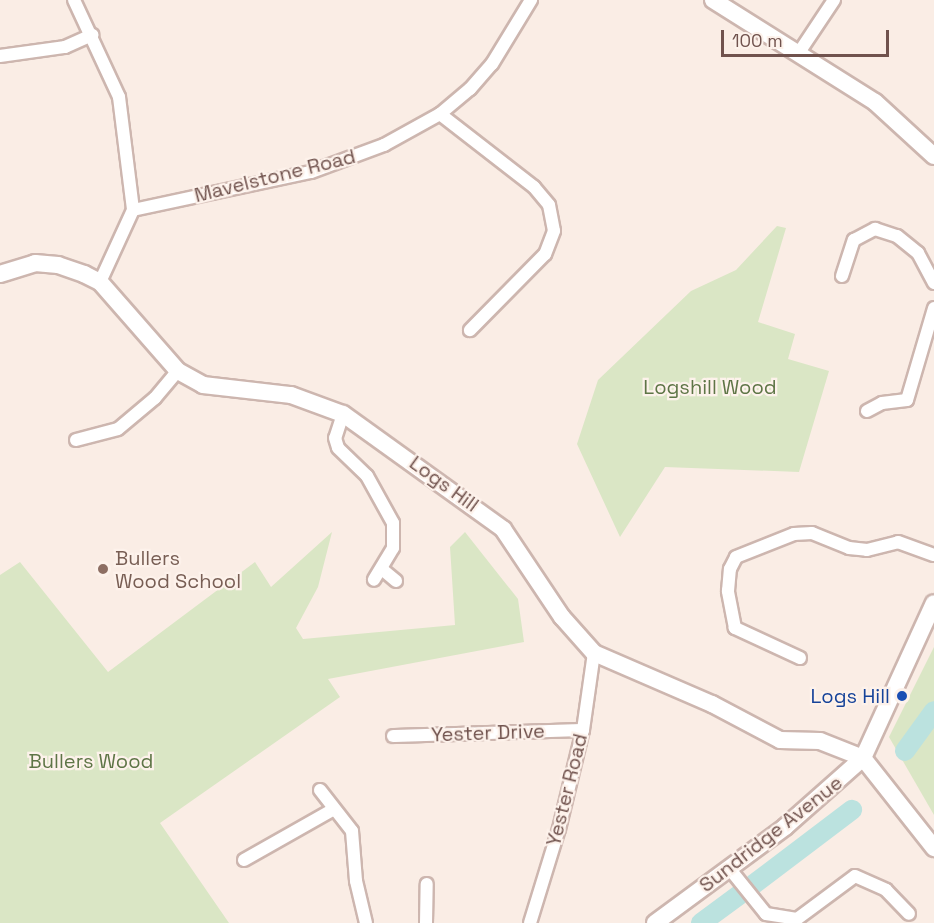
<!DOCTYPE html>
<html>
<head>
<meta charset="utf-8">
<style>
  body { margin:0 }
  #map { position:relative; width:934px; height:923px; overflow:hidden; background:#faede5; font-family:"Space Grotesk",sans-serif }
  div>[style] { position:absolute }
  .green>* { inset:0; background:#dae6c5 }
  .river>* { height:20px; margin:-10px; padding:0 10px; transform-origin:10px; border-radius:10px; background:#bbe2df }
  .roads { filter:drop-shadow(2px 0 #cdb6af) drop-shadow(-2px 0 #cdb6af) drop-shadow(0 2px #cdb6af) drop-shadow(0 -2px #cdb6af) }
  .street>* { height:12px; margin:-6px; padding:0 6px; transform-origin:6px; border-radius:6px; background:#fff }
  .secondary>* { height:16px; margin:-8px; padding:0 8px; transform-origin:8px; border-radius:8px; background:#fff }
  .dots>* { width:16px; height:16px; translate:-50% -50%; box-sizing:border-box; border:3px solid #fdf2eb; border-radius:50% }
  span { translate:-50% -50%; white-space:nowrap; text-align:center; line-height:1.15; -webkit-text-stroke:4.5px #fdf2eb; paint-order:stroke }
  .street-label { font-size:20px; color:#70524d }
  .park-label { font-size:20px; color:#5e7546 }
  .education-label { font-size:20px; color:#785e54 }
  .left { translate:0 -50%; text-align:left }
  .transit-label { font-size:20px; color:#164399 }
  .right { translate:-100% -50%; text-align:right }
  .scale { position:absolute; left:721px; top:30px; width:168px; height:27px; box-sizing:border-box; border:3px solid #70524d; border-top:0; padding-left:8px; font-size:18px; line-height:21px; white-space:nowrap; color:#70524d; -webkit-text-stroke:4px #fdf2eb; paint-order:stroke }
</style>
</head>
<body>
<div id="map">
  <div class="green">
    <i style="clip-path:polygon(777px 226px,786px 228px,758px 322px,795px 334px,788px 359px,829px 371px,799px 472px,665px 467px,620px 537px,577px 444px,598px 380px,691px 291px,736px 270px)"></i>
    <i style="clip-path:polygon(332px 532px,318px 587px,296px 628px,303px 639px,455px 625px,450px 547px,465px 532px,518px 599px,524px 642px,328px 679px,340px 697px,160px 823px,229px 923px,0 923px,0 575px,20px 562px,108px 672px,255px 562px,271px 587px)"></i>
    <i style="clip-path:polygon(934px 647px,934px 815px,889px 737px)"></i>
  </div>
  <div class="river">
    <i style="left:905px;top:751px;width:49px;rotate:-54.1deg"></i>
    <i style="left:754px;top:884px;width:123px;rotate:-37.1deg"></i>
    <i style="left:701px;top:923px;width:47px;rotate:-36.4deg"></i>
  </div>
  <div class="roads">
    <div class="street">
      <i style="left:74px;top:0;width:107px;rotate:65.1deg"></i>
      <i style="left:119px;top:97px;width:114px;rotate:82.9deg"></i>
      <i style="left:133px;top:210px;width:79px;rotate:114.6deg"></i>
      <i style="left:798px;top:54px;width:65px;rotate:-56.3deg"></i>
      <i style="left:0;top:56px;width:66px;rotate:-7.9deg"></i>
      <i style="left:65px;top:47px;width:30px;rotate:-24deg"></i>
      <i style="left:440px;top:114px;width:119px;rotate:37.8deg"></i>
      <i style="left:534px;top:187px;width:23px;rotate:50deg"></i>
      <i style="left:549px;top:205px;width:26px;rotate:79deg"></i>
      <i style="left:554px;top:231px;width:25px;rotate:111deg"></i>
      <i style="left:545px;top:254px;width:107px;rotate:134.6deg"></i>
      <i style="left:133px;top:210px;width:182px;rotate:-12.1deg"></i>
      <i style="left:311px;top:172px;width:78px;rotate:-20.3deg"></i>
      <i style="left:384px;top:145px;width:64px;rotate:-29deg"></i>
      <i style="left:440px;top:114px;width:39px;rotate:-40deg"></i>
      <i style="left:470px;top:89px;width:33px;rotate:-49deg"></i>
      <i style="left:492px;top:64px;width:75px;rotate:-58.6deg"></i>
      <i style="left:842px;top:276px;width:38px;rotate:-72deg"></i>
      <i style="left:854px;top:240px;width:24px;rotate:-28deg"></i>
      <i style="left:875px;top:229px;width:23px;rotate:18deg"></i>
      <i style="left:897px;top:236px;width:27px;rotate:39deg"></i>
      <i style="left:918px;top:253px;width:34px;rotate:62deg"></i>
      <i style="left:867px;top:411px;width:17px;rotate:-28deg"></i>
      <i style="left:882px;top:403px;width:25px;rotate:-7deg"></i>
      <i style="left:907px;top:400px;width:96px;rotate:-73.6deg"></i>
      <i style="left:343px;top:414px;width:25px;rotate:108deg"></i>
      <i style="left:335px;top:438px;width:10px;rotate:73deg"></i>
      <i style="left:338px;top:448px;width:40px;rotate:44deg"></i>
      <i style="left:367px;top:476px;width:54px;rotate:61deg"></i>
      <i style="left:393px;top:523px;width:25px;rotate:90deg"></i>
      <i style="left:393px;top:548px;width:37px;rotate:121deg"></i>
      <i style="left:76px;top:440px;width:43px;rotate:-14.7deg"></i>
      <i style="left:118px;top:429px;width:48px;rotate:-40deg"></i>
      <i style="left:155px;top:398px;width:35px;rotate:-50deg"></i>
      <i style="left:383px;top:570px;width:17px;rotate:40deg"></i>
      <i style="left:800px;top:658px;width:72px;rotate:-155.2deg"></i>
      <i style="left:735px;top:628px;width:38px;rotate:-101deg"></i>
      <i style="left:728px;top:591px;width:22px;rotate:-85deg"></i>
      <i style="left:730px;top:569px;width:13px;rotate:-63deg"></i>
      <i style="left:736px;top:557px;width:62px;rotate:-21.6deg"></i>
      <i style="left:794px;top:534px;width:18px;rotate:-3deg"></i>
      <i style="left:812px;top:533px;width:40px;rotate:22deg"></i>
      <i style="left:849px;top:548px;width:18px;rotate:6deg"></i>
      <i style="left:867px;top:550px;width:32px;rotate:-14deg"></i>
      <i style="left:898px;top:542px;width:38px;rotate:20deg"></i>
      <i style="left:393px;top:736px;width:190px;rotate:-1.8deg"></i>
      <i style="left:320px;top:790px;width:52px;rotate:52deg"></i>
      <i style="left:352px;top:831px;width:50px;rotate:85.4deg"></i>
      <i style="left:356px;top:881px;width:43px;rotate:76.6deg"></i>
      <i style="left:244px;top:860px;width:103px;rotate:-29.5deg"></i>
      <i style="left:729px;top:868px;width:59px;rotate:51.2deg"></i>
      <i style="left:766px;top:914px;width:31px;rotate:9deg"></i>
      <i style="left:797px;top:919px;width:72px;rotate:-36.6deg"></i>
      <i style="left:855px;top:876px;width:34px;rotate:24deg"></i>
      <i style="left:886px;top:890px;width:33px;rotate:46deg"></i>
      <i style="left:426px;top:923px;width:39px;rotate:-89deg"></i>
      <i style="left:530px;top:923px;width:98px;rotate:-72.9deg"></i>
      <i style="left:559px;top:829px;width:102px;rotate:-76.4deg"></i>
      <i style="left:583px;top:730px;width:78px;rotate:-81.9deg"></i>
    </div>
    <div class="secondary">
      <i style="left:713px;top:0;width:191px;rotate:32.2deg"></i>
      <i style="left:875px;top:102px;width:80px;rotate:42.5deg"></i>
      <i style="left:0;top:274px;width:37px;rotate:-17deg"></i>
      <i style="left:35px;top:263px;width:23px;rotate:5deg"></i>
      <i style="left:58px;top:265px;width:28px;rotate:19deg"></i>
      <i style="left:84px;top:274px;width:18px;rotate:27deg"></i>
      <i style="left:100px;top:282px;width:118px;rotate:48.8deg"></i>
      <i style="left:178px;top:371px;width:29px;rotate:29deg"></i>
      <i style="left:203px;top:385px;width:89px;rotate:6.5deg"></i>
      <i style="left:291px;top:395px;width:55px;rotate:20.1deg"></i>
      <i style="left:343px;top:414px;width:197px;rotate:35.7deg"></i>
      <i style="left:503px;top:529px;width:106px;rotate:56.2deg"></i>
      <i style="left:562px;top:617px;width:48px;rotate:48.4deg"></i>
      <i style="left:594px;top:653px;width:129px;rotate:23.4deg"></i>
      <i style="left:712px;top:704px;width:77px;rotate:27.9deg"></i>
      <i style="left:780px;top:740px;width:40px;rotate:1.4deg"></i>
      <i style="left:820px;top:741px;width:46px;rotate:21.6deg"></i>
      <i style="left:863px;top:758px;width:115px;rotate:51.7deg"></i>
      <i style="left:655px;top:923px;width:162px;rotate:-36.4deg"></i>
      <i style="left:785px;top:827px;width:104px;rotate:-41.5deg"></i>
      <i style="left:863px;top:758px;width:170px;rotate:-65.4deg"></i>
    </div>
  </div>
  <div class="dots">
    <i style="left:103px;top:569px;background:#8d6e63"></i>
    <i style="left:902px;top:696px;background:#1a4fb4"></i>
  </div>
  <div class="street-label">
    <span style="left:275px;top:176px;rotate:-14deg">Mavelstone Road</span>
    <span style="left:444px;top:484px;rotate:36deg">Logs Hill</span>
    <span style="left:488px;top:733px;rotate:-2deg">Yester Drive</span>
    <span style="left:567px;top:790px;rotate:-76deg">Yester Road</span>
    <span style="left:771px;top:834px;rotate:-38deg">Sundridge Avenue</span>
  </div>
  <div class="park-label">
    <span style="left:710px;top:387px">Logshill Wood</span>
    <span style="left:91px;top:761px">Bullers Wood</span>
  </div>
  <div class="education-label">
    <span class="left" style="left:115px;top:570px">Bullers<br>Wood School</span>
  </div>
  <div class="transit-label">
    <span class="right" style="left:890px;top:696px">Logs Hill</span>
  </div>
  <div class="scale">100 m</div>
</div>
</body>
</html>
